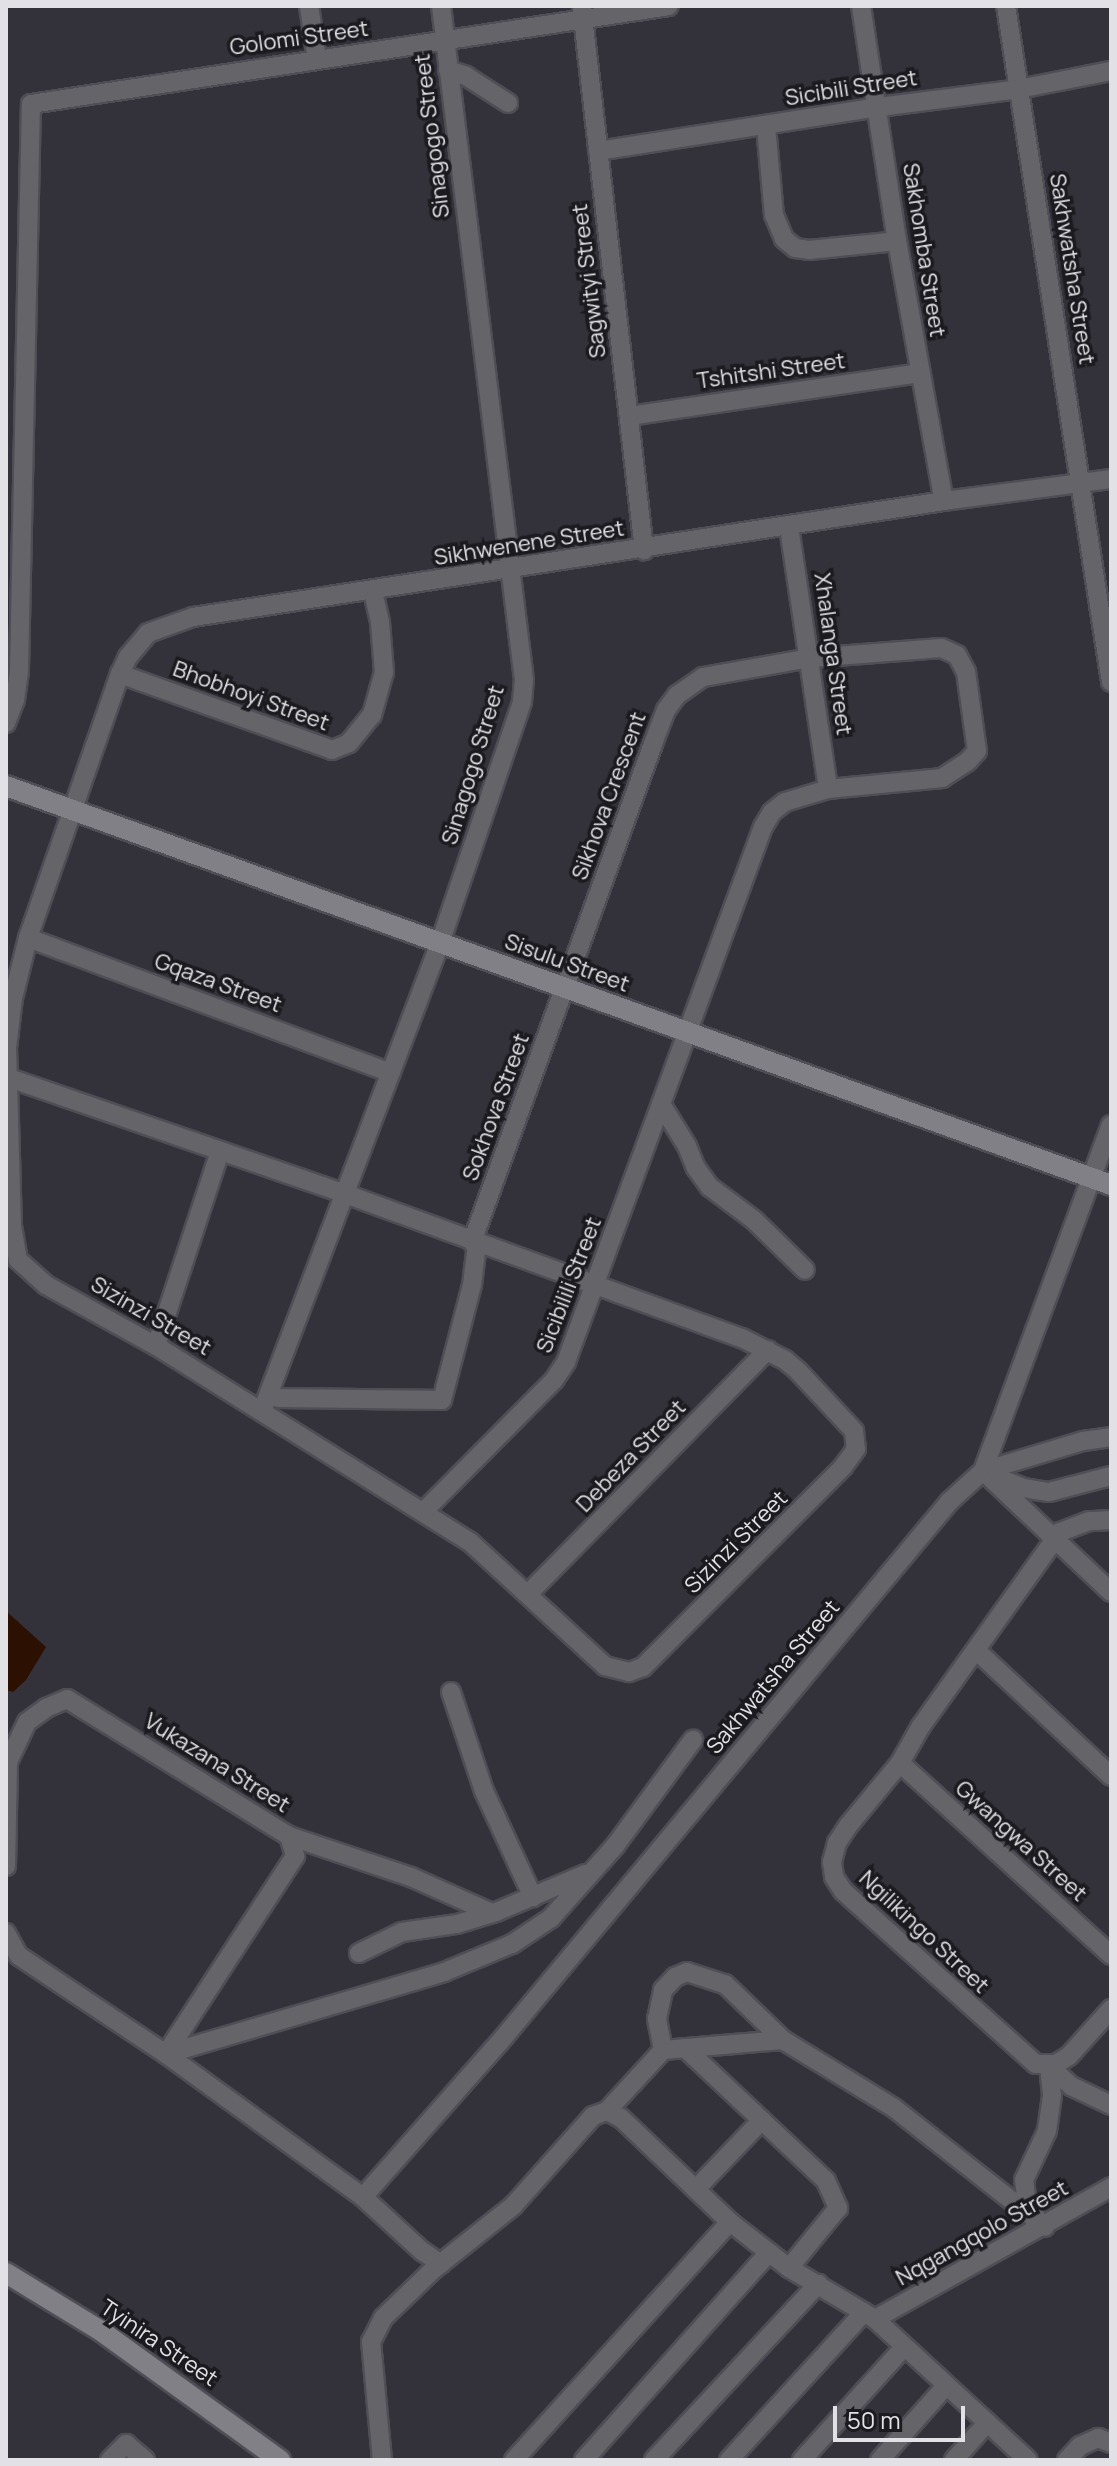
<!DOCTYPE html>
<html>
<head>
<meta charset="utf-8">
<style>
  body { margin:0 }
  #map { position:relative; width:1117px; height:2466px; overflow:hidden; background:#33323a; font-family:Manrope,sans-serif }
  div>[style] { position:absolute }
  .water>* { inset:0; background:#2c1103 }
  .roads { filter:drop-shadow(2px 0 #4f4e56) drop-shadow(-2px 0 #4f4e56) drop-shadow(0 2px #4f4e56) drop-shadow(0 -2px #4f4e56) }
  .street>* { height:18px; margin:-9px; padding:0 9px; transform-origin:9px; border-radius:9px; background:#656569 }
  .secondary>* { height:20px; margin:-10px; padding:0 10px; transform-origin:10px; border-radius:10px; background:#808086 }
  span { translate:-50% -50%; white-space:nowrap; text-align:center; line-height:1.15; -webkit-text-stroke:7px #1b1a1e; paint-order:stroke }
  .street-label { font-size:22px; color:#e1e1e6 }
  .frame { position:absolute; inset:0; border:8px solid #e1e1e6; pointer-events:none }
  .scale { position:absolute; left:833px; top:2406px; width:132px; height:36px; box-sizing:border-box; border:4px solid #e1e1e6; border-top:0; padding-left:10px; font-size:24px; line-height:28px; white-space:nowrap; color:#e1e1e6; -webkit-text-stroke:6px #1b1a1e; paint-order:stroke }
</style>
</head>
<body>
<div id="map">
  <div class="water">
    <i style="clip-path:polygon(6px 1611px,46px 1647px,26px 1680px,13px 1692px,6px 1690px)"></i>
  </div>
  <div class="roads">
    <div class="street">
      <i style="left:309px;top:6px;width:54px;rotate:81.4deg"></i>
      <i style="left:861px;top:6px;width:238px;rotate:81.3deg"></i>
      <i style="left:897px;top:241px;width:264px;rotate:79.8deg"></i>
      <i style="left:1006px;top:6px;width:684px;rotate:81.17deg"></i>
      <i style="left:582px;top:9px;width:545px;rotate:83.46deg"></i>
      <i style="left:448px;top:70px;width:19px;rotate:18deg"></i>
      <i style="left:466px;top:76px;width:50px;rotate:32.7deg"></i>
      <i style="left:766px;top:126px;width:89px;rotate:84.9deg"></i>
      <i style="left:774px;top:215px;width:26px;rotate:67deg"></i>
      <i style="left:784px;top:239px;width:14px;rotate:39deg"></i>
      <i style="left:795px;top:248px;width:14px;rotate:8deg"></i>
      <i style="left:809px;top:250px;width:88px;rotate:-5.8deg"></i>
      <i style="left:598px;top:151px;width:284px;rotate:-8.9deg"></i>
      <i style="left:879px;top:107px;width:141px;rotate:-7.3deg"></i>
      <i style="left:1019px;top:89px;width:94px;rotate:-11.1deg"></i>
      <i style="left:629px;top:416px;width:293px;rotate:-8.4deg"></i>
      <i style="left:789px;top:527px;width:265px;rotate:81.5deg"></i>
      <i style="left:120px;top:674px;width:225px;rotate:19.7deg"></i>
      <i style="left:332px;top:750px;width:18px;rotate:-22deg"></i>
      <i style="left:349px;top:743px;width:36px;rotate:-51deg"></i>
      <i style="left:372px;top:715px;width:45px;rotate:-74.4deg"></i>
      <i style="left:384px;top:672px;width:50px;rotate:-94.6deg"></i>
      <i style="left:380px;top:622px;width:31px;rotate:-103deg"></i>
      <i style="left:6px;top:723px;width:25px;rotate:-69deg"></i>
      <i style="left:15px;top:700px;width:30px;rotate:-82deg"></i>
      <i style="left:19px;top:670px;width:566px;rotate:-88.79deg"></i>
      <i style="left:31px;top:104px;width:645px;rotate:-8.73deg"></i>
      <i style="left:28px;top:938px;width:387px;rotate:20.4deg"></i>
      <i style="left:9px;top:1078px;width:353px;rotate:19deg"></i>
      <i style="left:343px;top:1193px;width:425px;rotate:20deg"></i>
      <i style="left:742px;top:1338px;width:48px;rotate:27.1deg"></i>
      <i style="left:785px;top:1360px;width:17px;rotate:40deg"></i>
      <i style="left:798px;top:1371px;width:82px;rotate:47deg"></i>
      <i style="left:854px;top:1431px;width:18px;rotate:84deg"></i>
      <i style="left:856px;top:1449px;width:22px;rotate:126deg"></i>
      <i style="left:843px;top:1467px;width:283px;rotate:135deg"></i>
      <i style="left:643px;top:1667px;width:15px;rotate:160deg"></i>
      <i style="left:629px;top:1672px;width:25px;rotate:-166deg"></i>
      <i style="left:605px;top:1666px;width:183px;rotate:-137.4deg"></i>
      <i style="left:470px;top:1542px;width:370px;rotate:-148deg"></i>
      <i style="left:156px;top:1346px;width:126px;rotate:-151deg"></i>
      <i style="left:46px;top:1285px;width:38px;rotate:-138deg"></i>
      <i style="left:18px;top:1260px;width:34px;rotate:-100deg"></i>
      <i style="left:12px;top:1227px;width:179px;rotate:-91.6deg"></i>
      <i style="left:7px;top:1048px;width:50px;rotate:-83.2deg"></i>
      <i style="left:13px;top:998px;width:62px;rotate:-76deg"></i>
      <i style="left:28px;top:938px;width:280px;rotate:-70.8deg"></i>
      <i style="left:120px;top:674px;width:19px;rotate:-65deg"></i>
      <i style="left:128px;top:657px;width:31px;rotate:-50deg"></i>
      <i style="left:148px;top:633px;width:48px;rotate:-19.6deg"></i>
      <i style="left:193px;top:617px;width:760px;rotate:-8.78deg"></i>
      <i style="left:944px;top:501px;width:168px;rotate:-7.5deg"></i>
      <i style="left:661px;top:1104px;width:49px;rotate:58.2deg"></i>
      <i style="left:687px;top:1146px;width:24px;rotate:68deg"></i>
      <i style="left:696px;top:1168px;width:24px;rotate:54deg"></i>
      <i style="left:710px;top:1187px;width:55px;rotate:36.9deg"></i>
      <i style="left:754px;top:1220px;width:71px;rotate:44.4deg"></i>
      <i style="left:156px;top:1346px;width:205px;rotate:-71.8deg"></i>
      <i style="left:278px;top:1398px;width:164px;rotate:0.7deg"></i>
      <i style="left:442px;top:1400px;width:119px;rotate:-75.4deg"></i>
      <i style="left:472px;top:1285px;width:41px;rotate:-83deg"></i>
      <i style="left:262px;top:1411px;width:501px;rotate:-69.18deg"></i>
      <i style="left:440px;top:943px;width:255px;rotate:-71.2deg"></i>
      <i style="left:522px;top:702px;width:22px;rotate:-85deg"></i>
      <i style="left:524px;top:680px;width:679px;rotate:-97.02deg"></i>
      <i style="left:983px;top:1471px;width:176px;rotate:43.4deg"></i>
      <i style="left:983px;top:1471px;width:104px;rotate:-16.7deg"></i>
      <i style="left:1083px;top:1441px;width:28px;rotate:-8deg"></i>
      <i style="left:989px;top:1474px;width:37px;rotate:22deg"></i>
      <i style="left:1023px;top:1488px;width:26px;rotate:9deg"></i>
      <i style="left:1049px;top:1492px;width:64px;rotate:-14.5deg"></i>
      <i style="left:424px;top:1511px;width:185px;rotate:-45.2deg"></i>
      <i style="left:554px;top:1380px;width:22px;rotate:-56deg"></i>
      <i style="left:566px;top:1362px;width:570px;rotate:-69.79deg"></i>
      <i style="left:763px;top:827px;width:17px;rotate:-59deg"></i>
      <i style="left:772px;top:812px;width:16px;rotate:-38deg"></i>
      <i style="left:785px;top:802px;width:45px;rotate:-16.8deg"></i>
      <i style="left:828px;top:789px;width:115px;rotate:-5.5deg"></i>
      <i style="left:942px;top:778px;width:31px;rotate:-33deg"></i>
      <i style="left:968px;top:761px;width:13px;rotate:-48deg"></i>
      <i style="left:977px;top:751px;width:80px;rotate:-97.9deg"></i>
      <i style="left:966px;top:672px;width:19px;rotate:-118deg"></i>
      <i style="left:957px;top:655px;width:17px;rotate:-156deg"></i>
      <i style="left:941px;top:648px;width:131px;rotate:175.6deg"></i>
      <i style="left:810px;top:658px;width:109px;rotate:169.9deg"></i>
      <i style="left:703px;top:677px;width:32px;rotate:145deg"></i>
      <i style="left:677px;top:695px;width:19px;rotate:126deg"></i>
      <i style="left:666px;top:710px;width:36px;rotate:111deg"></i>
      <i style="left:653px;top:744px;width:530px;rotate:109.97deg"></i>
      <i style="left:1111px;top:1520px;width:22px;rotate:177deg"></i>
      <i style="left:1089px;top:1521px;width:31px;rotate:159deg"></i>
      <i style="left:1060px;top:1532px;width:239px;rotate:125.6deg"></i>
      <i style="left:921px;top:1726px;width:43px;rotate:119.6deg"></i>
      <i style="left:900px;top:1763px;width:82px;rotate:129.5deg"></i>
      <i style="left:848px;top:1826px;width:20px;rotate:123deg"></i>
      <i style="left:837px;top:1843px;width:20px;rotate:105deg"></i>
      <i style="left:832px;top:1862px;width:15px;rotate:82deg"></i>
      <i style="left:834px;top:1877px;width:17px;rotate:57deg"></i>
      <i style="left:843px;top:1891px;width:259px;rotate:41.9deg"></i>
      <i style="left:1036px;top:2064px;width:20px"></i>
      <i style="left:1056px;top:2064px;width:15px;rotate:-32deg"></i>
      <i style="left:1069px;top:2056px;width:63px;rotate:-48.2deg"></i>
      <i style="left:528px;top:1594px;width:342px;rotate:-45.5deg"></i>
      <i style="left:977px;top:1651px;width:183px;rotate:43deg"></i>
      <i style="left:451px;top:1692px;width:104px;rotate:71.6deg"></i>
      <i style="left:484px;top:1791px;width:117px;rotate:65.2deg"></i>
      <i style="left:900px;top:1763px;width:285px;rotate:42.3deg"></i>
      <i style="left:289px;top:1836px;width:129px;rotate:18.6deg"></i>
      <i style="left:411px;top:1877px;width:89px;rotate:24deg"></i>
      <i style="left:6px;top:1866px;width:104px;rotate:-88.9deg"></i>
      <i style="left:8px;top:1762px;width:44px;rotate:-64.6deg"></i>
      <i style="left:27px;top:1722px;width:24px;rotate:-36deg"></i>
      <i style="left:46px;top:1708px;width:23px;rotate:-23deg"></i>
      <i style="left:67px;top:1699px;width:261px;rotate:31.7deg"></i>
      <i style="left:289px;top:1836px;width:21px;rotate:73deg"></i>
      <i style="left:295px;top:1856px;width:236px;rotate:123.1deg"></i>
      <i style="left:6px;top:1933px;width:26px;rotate:61deg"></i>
      <i style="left:19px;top:1956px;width:177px;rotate:33.7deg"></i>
      <i style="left:166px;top:2054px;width:243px;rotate:36deg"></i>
      <i style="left:363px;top:2197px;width:80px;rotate:42.5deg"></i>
      <i style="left:422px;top:2251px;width:23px;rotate:34deg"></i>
      <i style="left:359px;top:1953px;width:48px;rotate:-26deg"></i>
      <i style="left:402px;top:1932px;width:56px;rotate:-8.3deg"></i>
      <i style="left:457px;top:1924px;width:41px;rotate:-17.1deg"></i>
      <i style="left:496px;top:1912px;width:97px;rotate:-23.1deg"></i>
      <i style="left:685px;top:2048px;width:194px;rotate:43.3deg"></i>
      <i style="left:826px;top:2181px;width:30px;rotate:66deg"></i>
      <i style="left:838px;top:2208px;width:77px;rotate:129.2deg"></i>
      <i style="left:663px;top:2050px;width:32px;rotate:-101deg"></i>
      <i style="left:657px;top:2019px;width:30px;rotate:-78deg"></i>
      <i style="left:663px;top:1990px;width:18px;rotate:-47deg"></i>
      <i style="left:675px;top:1977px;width:13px;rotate:-23deg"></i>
      <i style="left:687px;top:1972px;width:40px;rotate:18deg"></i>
      <i style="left:725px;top:1984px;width:81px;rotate:44deg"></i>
      <i style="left:166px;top:2054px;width:290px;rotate:-16.4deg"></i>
      <i style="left:444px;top:1972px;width:74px;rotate:-22.4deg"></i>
      <i style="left:512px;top:1944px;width:47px;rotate:-33.7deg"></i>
      <i style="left:551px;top:1918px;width:96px;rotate:-48.4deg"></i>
      <i style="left:615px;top:1846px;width:132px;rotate:-53.7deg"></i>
      <i style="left:1049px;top:2066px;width:30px;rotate:42deg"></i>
      <i style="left:1071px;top:2086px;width:44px;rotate:25.4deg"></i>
      <i style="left:607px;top:2111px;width:83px;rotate:-47.4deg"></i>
      <i style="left:663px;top:2050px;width:120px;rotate:-4.8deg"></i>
      <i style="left:783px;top:2040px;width:130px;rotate:31.5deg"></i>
      <i style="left:894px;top:2108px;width:192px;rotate:38.2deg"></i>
      <i style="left:696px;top:2189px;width:95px;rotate:-46.3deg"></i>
      <i style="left:363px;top:2197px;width:205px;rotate:-48.6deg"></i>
      <i style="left:499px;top:2043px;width:705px;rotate:-50.24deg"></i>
      <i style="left:950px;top:1501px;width:45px;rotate:-42.3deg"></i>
      <i style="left:983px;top:1471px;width:369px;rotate:-69.7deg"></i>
      <i style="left:1036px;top:2217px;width:13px;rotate:-132deg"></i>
      <i style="left:1027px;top:2207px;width:27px;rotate:-96deg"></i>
      <i style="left:1024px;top:2180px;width:54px;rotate:-64.9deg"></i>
      <i style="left:1047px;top:2131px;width:36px;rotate:-82deg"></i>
      <i style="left:1052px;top:2095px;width:29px;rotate:-96deg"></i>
      <i style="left:875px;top:2319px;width:270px;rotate:-29.2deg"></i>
      <i style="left:110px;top:2460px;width:23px;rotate:-45deg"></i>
      <i style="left:126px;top:2444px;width:25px;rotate:40deg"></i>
      <i style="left:382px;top:2460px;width:119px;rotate:-95.3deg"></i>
      <i style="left:371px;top:2342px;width:27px;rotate:-63deg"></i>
      <i style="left:383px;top:2318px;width:72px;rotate:-43.9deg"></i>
      <i style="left:435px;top:2268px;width:100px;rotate:-38.5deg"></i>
      <i style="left:513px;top:2206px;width:120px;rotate:-48.4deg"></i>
      <i style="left:593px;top:2116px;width:15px;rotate:-20deg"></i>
      <i style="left:607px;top:2111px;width:16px;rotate:27deg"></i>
      <i style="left:621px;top:2118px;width:151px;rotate:43.7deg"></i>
      <i style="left:730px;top:2222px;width:75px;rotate:37.9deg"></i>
      <i style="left:789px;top:2268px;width:100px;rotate:30.7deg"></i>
      <i style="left:875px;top:2319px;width:208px;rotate:42.7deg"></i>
      <i style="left:514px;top:2460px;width:321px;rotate:-47.8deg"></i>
      <i style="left:584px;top:2460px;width:278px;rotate:-48.3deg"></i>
      <i style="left:654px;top:2460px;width:241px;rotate:-47deg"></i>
      <i style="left:729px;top:2460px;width:200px;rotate:-47.6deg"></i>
      <i style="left:802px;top:2460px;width:152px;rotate:-47.9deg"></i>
      <i style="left:880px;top:2460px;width:99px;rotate:-48.3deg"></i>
      <i style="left:954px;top:2460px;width:50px;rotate:-48.3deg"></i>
      <i style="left:1067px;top:2460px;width:19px;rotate:-47deg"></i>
      <i style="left:1080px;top:2446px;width:20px;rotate:-24deg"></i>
      <i style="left:1098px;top:2438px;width:14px;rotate:21deg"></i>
    </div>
    <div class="secondary">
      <i style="left:6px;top:786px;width:1175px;rotate:19.85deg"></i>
      <i style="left:6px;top:2273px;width:111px;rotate:31.4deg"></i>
      <i style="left:101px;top:2331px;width:221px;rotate:35.8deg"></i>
    </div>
  </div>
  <div class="street-label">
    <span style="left:299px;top:38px;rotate:-8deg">Golomi Street</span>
    <span style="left:851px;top:88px;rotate:-9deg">Sicibili Street</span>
    <span style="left:432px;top:136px;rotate:-97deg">Sinagogo Street</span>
    <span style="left:924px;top:250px;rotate:81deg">Sakhomba Street</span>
    <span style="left:1072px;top:269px;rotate:81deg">Sakhwatsha Street</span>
    <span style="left:589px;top:281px;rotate:-97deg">Sagwityi Street</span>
    <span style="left:771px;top:371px;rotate:-8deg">Tshitshi Street</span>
    <span style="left:529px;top:543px;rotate:-9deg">Sikhwenene Street</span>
    <span style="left:833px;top:654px;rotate:82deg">Xhalanga Street</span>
    <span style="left:251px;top:696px;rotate:20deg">Bhobhoyi Street</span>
    <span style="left:473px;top:765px;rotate:-73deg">Sinagogo Street</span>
    <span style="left:609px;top:796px;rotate:-70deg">Sikhova Crescent</span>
    <span style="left:567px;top:963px;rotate:20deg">Sisulu Street</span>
    <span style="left:218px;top:983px;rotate:20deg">Gqaza Street</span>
    <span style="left:496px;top:1107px;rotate:-70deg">Sokhova Street</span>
    <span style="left:569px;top:1285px;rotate:-69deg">Sicibilili Street</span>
    <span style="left:151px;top:1316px;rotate:30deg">Sizinzi Street</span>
    <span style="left:631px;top:1456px;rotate:-46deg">Debeza Street</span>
    <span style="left:736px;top:1542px;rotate:-45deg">Sizinzi Street</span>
    <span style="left:773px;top:1677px;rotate:-50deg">Sakhwatsha Street</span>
    <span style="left:217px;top:1763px;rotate:32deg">Vukazana Street</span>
    <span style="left:1021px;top:1841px;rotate:42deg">Gwangwa Street</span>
    <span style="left:924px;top:1932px;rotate:43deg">Ngilikingo Street</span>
    <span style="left:982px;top:2233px;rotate:-29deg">Nqgangqolo Street</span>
    <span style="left:159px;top:2343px;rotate:34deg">Tyinira Street</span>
  </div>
  <div class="frame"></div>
  <div class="scale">50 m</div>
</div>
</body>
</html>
